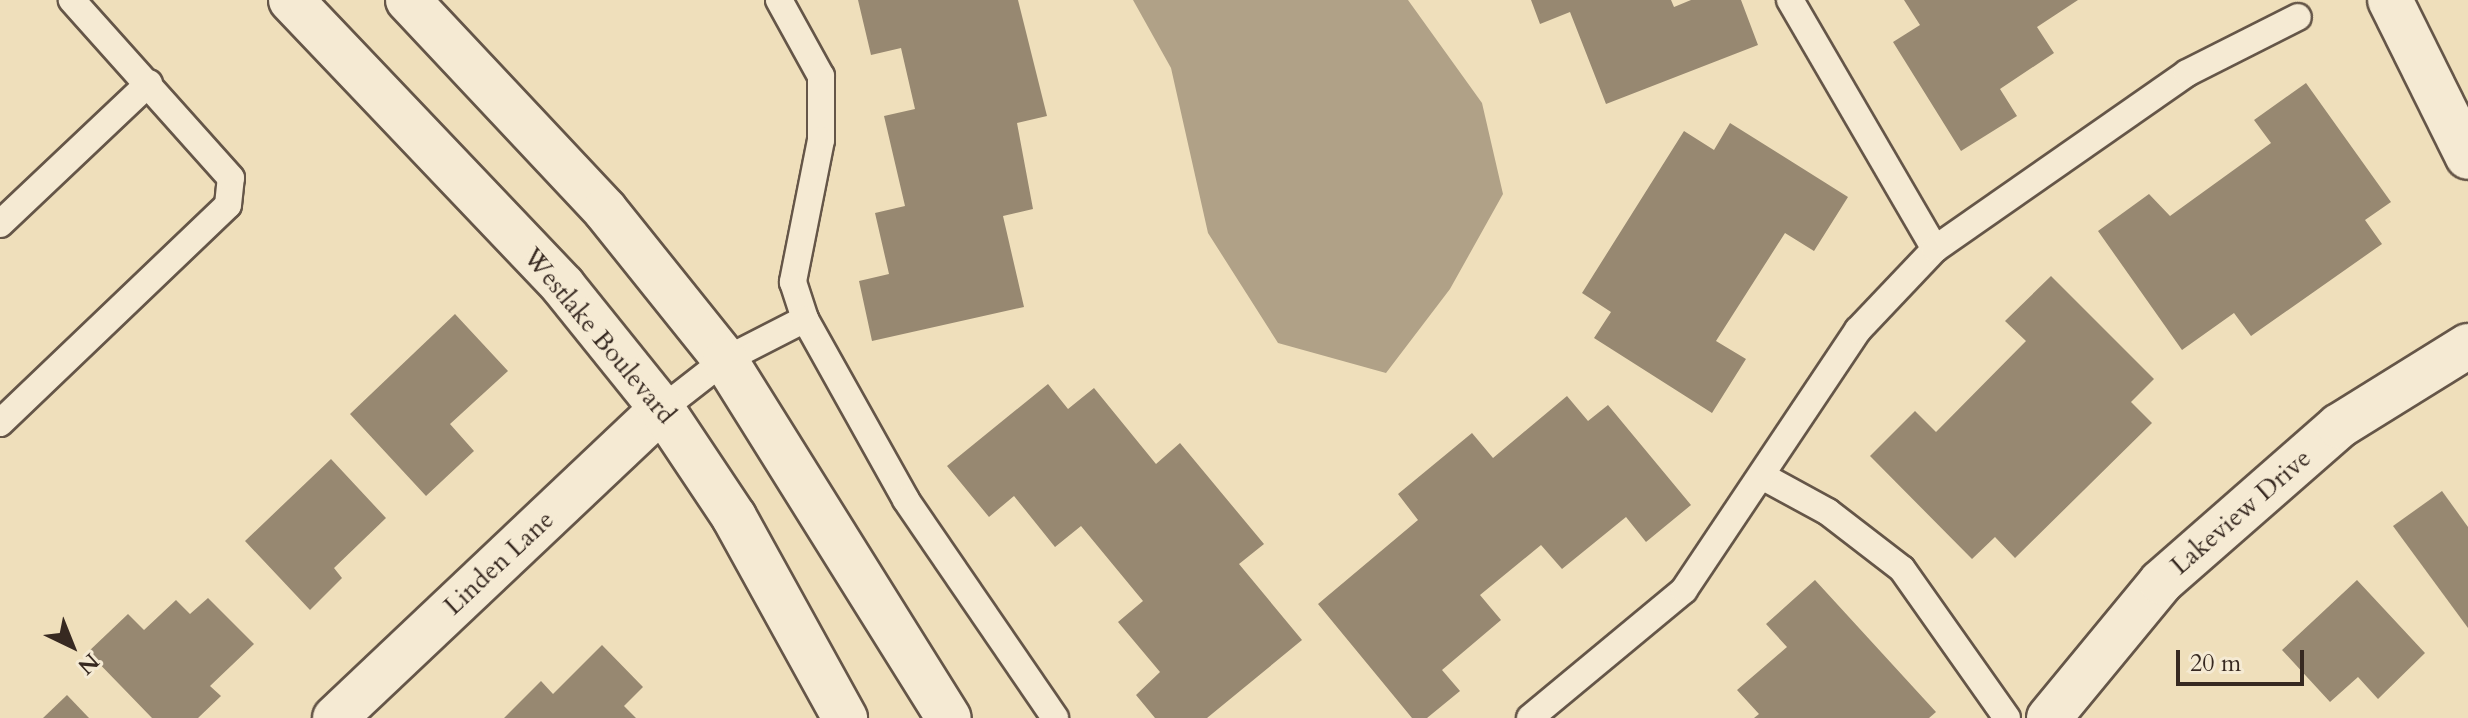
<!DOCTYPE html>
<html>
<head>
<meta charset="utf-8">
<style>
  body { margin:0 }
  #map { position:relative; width:2468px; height:718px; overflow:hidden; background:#efdfbb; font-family:Cardo,serif }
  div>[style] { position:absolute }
  .water>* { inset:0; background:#b0a187 }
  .building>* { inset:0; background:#978871 }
  .roads { filter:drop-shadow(2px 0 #655648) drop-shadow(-2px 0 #655648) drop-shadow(0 2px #655648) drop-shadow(0 -2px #655648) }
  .lane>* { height:26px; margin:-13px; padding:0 13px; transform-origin:13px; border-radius:13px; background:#f5ead3 }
  .street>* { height:44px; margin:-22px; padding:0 22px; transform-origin:22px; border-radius:22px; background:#f5ead3 }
  .secondary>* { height:44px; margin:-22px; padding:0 22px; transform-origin:22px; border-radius:22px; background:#f5ead3 }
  span { translate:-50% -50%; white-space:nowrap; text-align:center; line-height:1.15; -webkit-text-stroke:8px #f5ead3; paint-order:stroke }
  .street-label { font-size:26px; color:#372921 }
  .north { position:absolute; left:32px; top:606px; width:80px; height:80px; -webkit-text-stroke:6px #f5ead3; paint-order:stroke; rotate:137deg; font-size:22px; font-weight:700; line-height:32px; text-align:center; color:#372921 }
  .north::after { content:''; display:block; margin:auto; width:28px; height:36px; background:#372921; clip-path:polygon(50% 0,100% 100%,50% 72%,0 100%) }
  .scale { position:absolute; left:2176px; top:650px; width:128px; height:36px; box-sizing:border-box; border:4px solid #372921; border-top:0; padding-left:10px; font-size:24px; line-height:28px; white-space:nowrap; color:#372921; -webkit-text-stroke:6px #f5ead3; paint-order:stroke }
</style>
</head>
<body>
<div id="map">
  <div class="water">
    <i style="clip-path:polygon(1133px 0,1408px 0,1482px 103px,1503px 194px,1450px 289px,1386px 373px,1278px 343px,1208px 233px,1171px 68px)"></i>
  </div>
  <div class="building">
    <i style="clip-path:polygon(858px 0,1018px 0,1047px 116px,1017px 123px,1033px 209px,1003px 216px,1024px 307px,872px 341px,859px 281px,889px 274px,875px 213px,905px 206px,884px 116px,915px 109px,901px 48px,871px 55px)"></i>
    <i style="clip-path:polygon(1531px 0,1671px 0,1674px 7px,1691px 0,1741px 0,1758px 45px,1606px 104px,1570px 12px,1540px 24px)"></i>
    <i style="clip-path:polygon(1904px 0,2078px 0,2037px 27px,2054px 53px,2000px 89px,2017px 116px,1961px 151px,1893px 42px,1920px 25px)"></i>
    <i style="clip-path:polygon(2306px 83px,2391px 202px,2365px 220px,2382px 244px,2251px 336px,2234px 313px,2182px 350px,2098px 231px,2149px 194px,2170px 216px,2271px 143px,2254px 120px)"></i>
    <i style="clip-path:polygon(1730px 123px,1848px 197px,1814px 251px,1785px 233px,1716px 341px,1746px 359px,1712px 413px,1594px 338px,1611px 312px,1582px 293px,1684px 131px,1714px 150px)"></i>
    <i style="clip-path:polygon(2051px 276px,2154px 379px,2131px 402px,2152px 423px,2015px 558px,1995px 537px,1972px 559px,1870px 456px,1915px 411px,1936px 432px,2026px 341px,2005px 321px)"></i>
    <i style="clip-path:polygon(455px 314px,508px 371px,450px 424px,474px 451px,426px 496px,350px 414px)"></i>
    <i style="clip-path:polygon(1048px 384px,1068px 409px,1094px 388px,1156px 464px,1180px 443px,1264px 544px,1239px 564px,1302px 640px,1207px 718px,1155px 718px,1136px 695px,1160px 672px,1118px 622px,1143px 601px,1081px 526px,1055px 547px,1014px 496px,989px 517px,947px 466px)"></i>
    <i style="clip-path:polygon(1567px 396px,1588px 421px,1608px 405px,1691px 505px,1646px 542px,1626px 517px,1562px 569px,1541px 545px,1480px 595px,1501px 620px,1442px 670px,1460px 691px,1427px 718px,1412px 718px,1318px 604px,1418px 520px,1398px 494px,1472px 433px,1493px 458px)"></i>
    <i style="clip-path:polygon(331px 459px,386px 518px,334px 568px,342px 578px,310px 610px,245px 541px)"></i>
    <i style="clip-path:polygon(2442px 491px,2468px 527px,2468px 628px,2393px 526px)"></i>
    <i style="clip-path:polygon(1815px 580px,1936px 712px,1929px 718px,1754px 718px,1759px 714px,1737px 690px,1787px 647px,1766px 624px)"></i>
    <i style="clip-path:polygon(2357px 580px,2425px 653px,2378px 699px,2358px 677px,2330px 702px,2282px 650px)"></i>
    <i style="clip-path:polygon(208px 598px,254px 644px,210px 686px,221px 696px,198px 718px,152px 718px,88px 652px,128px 614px,144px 630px,176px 600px,190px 614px)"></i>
    <i style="clip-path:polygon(602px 645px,643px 687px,624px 706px,636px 718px,504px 718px,541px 681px,553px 694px)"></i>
    <i style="clip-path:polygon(67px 695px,89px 718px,43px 718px)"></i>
  </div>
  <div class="roads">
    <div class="lane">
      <i style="left:779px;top:0;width:87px;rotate:61.1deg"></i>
      <i style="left:821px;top:76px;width:64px;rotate:90deg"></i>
      <i style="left:821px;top:140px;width:145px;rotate:101.2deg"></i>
      <i style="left:793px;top:282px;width:39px;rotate:72deg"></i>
      <i style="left:1790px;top:0;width:288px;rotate:59.8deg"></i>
      <i style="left:0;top:224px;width:205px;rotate:-43.4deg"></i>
      <i style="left:662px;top:409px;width:80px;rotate:-37.9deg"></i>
      <i style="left:725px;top:360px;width:90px;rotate:-27.1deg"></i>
      <i style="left:805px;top:319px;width:207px;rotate:60.8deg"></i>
      <i style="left:906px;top:500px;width:264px;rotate:55.6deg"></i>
      <i style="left:0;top:423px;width:315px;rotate:-43.7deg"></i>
      <i style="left:228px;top:205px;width:27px;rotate:-84deg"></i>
      <i style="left:231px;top:178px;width:239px;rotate:-131.8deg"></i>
      <i style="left:1762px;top:476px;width:75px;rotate:28.6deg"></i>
      <i style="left:1828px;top:512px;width:93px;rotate:37.6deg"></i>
      <i style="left:1902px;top:569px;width:182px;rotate:54.8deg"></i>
      <i style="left:1530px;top:718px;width:200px;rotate:-39.7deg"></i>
      <i style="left:1684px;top:590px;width:313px;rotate:-56.2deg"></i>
      <i style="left:1858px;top:330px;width:112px;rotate:-46.5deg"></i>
      <i style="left:1935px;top:249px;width:307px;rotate:-34.9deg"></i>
      <i style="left:2187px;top:73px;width:124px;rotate:-26.8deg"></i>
    </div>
    <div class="street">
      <i style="left:2390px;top:0;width:175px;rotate:63.6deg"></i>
      <i style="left:335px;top:718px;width:450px;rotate:-43.4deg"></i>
      <i style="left:2049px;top:718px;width:176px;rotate:-50.5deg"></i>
      <i style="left:2161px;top:582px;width:237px;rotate:-41.2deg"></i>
      <i style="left:2339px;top:426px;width:152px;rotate:-31.8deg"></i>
    </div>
    <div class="secondary">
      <i style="left:291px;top:0;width:395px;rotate:46.4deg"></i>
      <i style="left:563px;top:286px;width:158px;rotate:51.2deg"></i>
      <i style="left:662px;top:409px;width:130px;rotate:56.3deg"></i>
      <i style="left:734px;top:517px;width:230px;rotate:61.1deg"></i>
      <i style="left:408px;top:0;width:288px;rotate:46.8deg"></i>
      <i style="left:605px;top:210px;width:192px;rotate:51.3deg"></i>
      <i style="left:725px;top:360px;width:422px;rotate:58deg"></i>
    </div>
  </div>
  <div class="street-label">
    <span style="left:599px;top:336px;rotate:50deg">Westlake Boulevard</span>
    <span style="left:2241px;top:512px;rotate:-41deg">Lakeview Drive</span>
    <span style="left:499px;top:563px;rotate:-43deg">Linden Lane</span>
  </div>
  <div class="north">N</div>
  <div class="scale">20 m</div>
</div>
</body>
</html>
